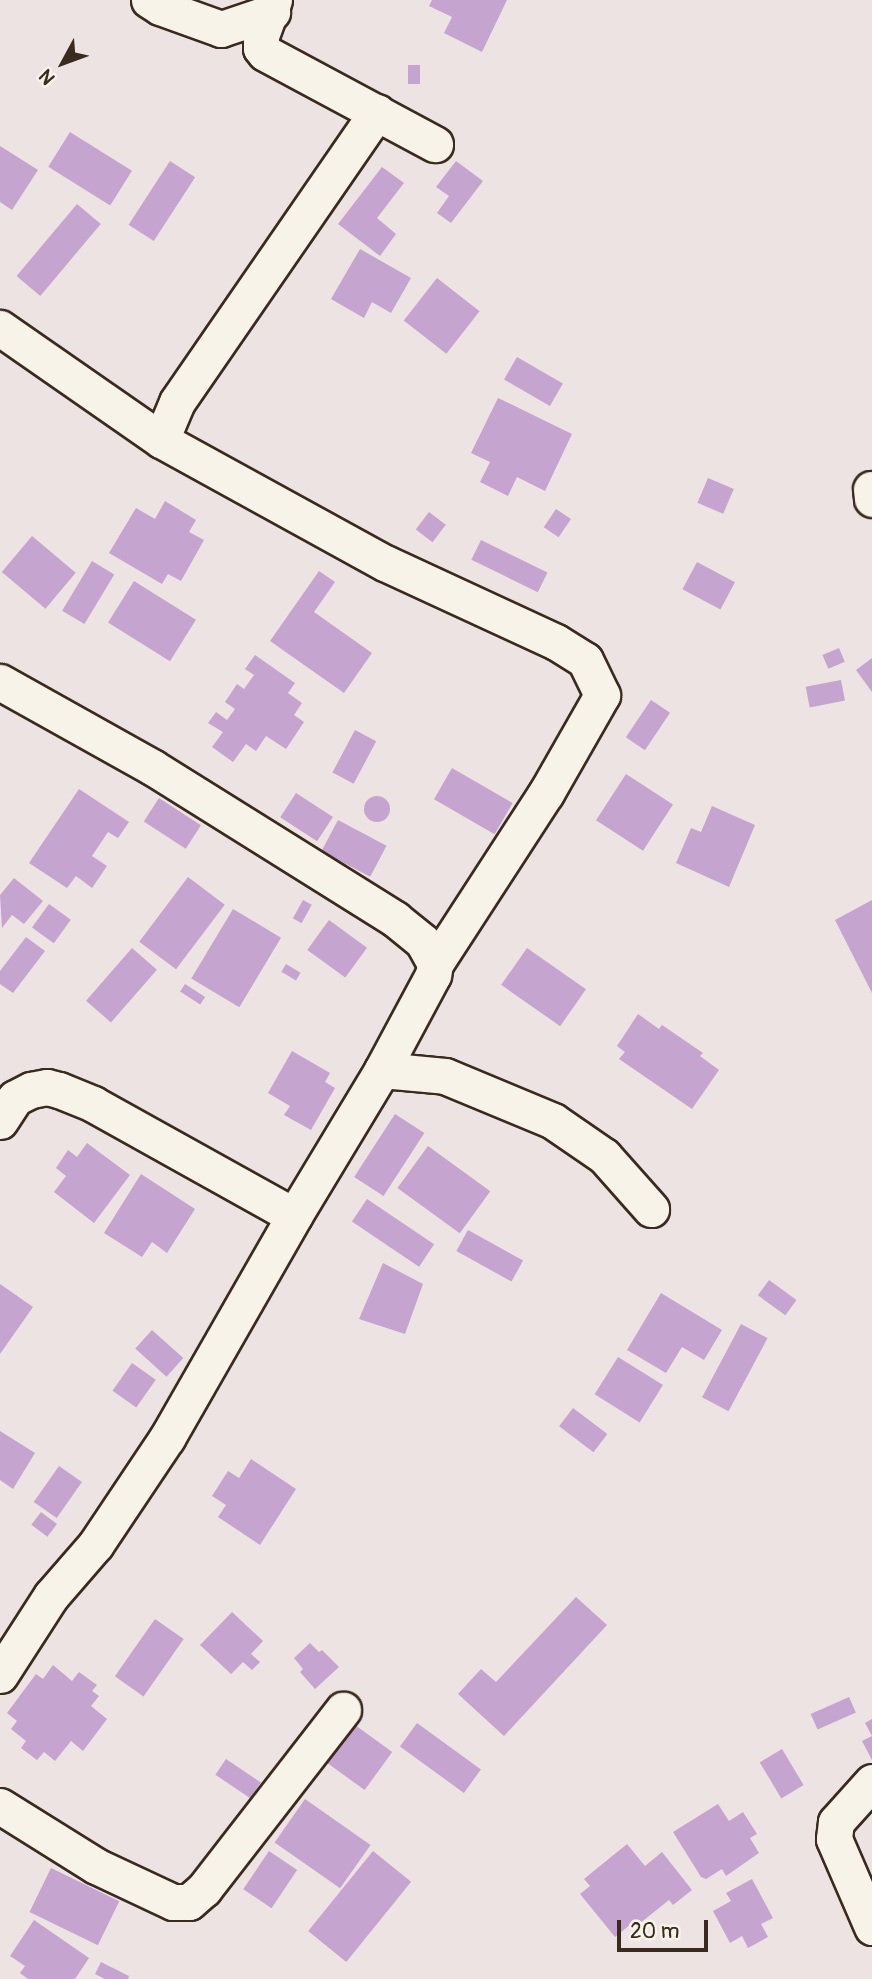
<!DOCTYPE html>
<html>
<head>
<meta charset="utf-8">
<style>
  body { margin:0 }
  #map { position:relative; width:872px; height:1979px; overflow:hidden; background:#ede3e3; font-family:Pangolin,sans-serif }
  div>[style] { position:absolute }
  .building>* { inset:0; background:#c5a4cf; transform-origin:0 0 }
  .round { border-radius:50% }
  .roads { filter:drop-shadow(2px 0 #3b2a1e) drop-shadow(-2px 0 #3b2a1e) drop-shadow(0 2px #3b2a1e) drop-shadow(0 -2px #3b2a1e) }
  .minor>* { height:35px; margin:-17.5px; padding:0 17.5px; transform-origin:17.5px; border-radius:17.5px; background:#f7f3e8 }
  span { translate:-50% -50%; white-space:nowrap; text-align:center; line-height:1.15; -webkit-text-stroke:5px #f7f3e8; paint-order:stroke }
  .north { position:absolute; left:28px; top:28px; width:70px; height:70px; -webkit-text-stroke:5px #f7f3e8; paint-order:stroke; rotate:229deg; font-size:19px; font-weight:700; line-height:28px; text-align:center; color:#3b2a1e }
  .north::after { content:''; display:block; margin:auto; width:24px; height:32px; background:#3b2a1e; clip-path:polygon(50% 0,100% 100%,50% 72%,0 100%) }
  .scale { position:absolute; left:617px; top:1920px; width:91px; height:32px; box-sizing:border-box; border:4px solid #3b2a1e; border-top:0; padding-left:9px; font-size:21px; line-height:24px; white-space:nowrap; color:#3b2a1e; -webkit-text-stroke:5px #f7f3e8; paint-order:stroke }
</style>
</head>
<body>
<div id="map">
  <div class="building">
    <i style="clip-path:polygon(432px 0,507px 0,482px 52px,444px 33px,452px 17px,429px 6px)"></i>
    <i style="left:408px;top:65px;width:12px;height:19px"></i>
    <i style="left:70px;top:132px;width:73px;height:41px;rotate:32deg"></i>
    <i style="clip-path:polygon(0 146px,38px 170px,12px 210px,0 202px)"></i>
    <i style="left:170px;top:161px;width:30px;height:76px;rotate:33deg"></i>
    <i style="clip-path:polygon(456px 161px,483px 181px,451px 223px,437px 213px,449px 196px,436px 187px)"></i>
    <i style="clip-path:polygon(382px 167px,404px 183px,377px 218px,396px 234px,380px 256px,338px 224px)"></i>
    <i style="left:77px;top:204px;width:31px;height:94px;rotate:40deg"></i>
    <i style="clip-path:polygon(360px 249px,411px 278px,391px 313px,372px 302px,364px 318px,331px 299px)"></i>
    <i style="left:437px;top:278px;width:54px;height:54px;rotate:38deg"></i>
    <i style="left:517px;top:357px;width:53px;height:26px;rotate:30deg"></i>
    <i style="clip-path:polygon(498px 398px,572px 434px,545px 491px,517px 477px,508px 496px,480px 482px,490px 462px,471px 453px)"></i>
    <i style="left:708px;top:478px;width:28px;height:27px;rotate:23deg"></i>
    <i style="clip-path:polygon(165px 501px,196px 520px,189px 532px,204px 540px,181px 581px,168px 574px,162px 584px,109px 553px,136px 508px,155px 519px)"></i>
    <i style="left:556px;top:509px;width:18px;height:22px;rotate:34deg"></i>
    <i style="left:429px;top:512px;width:21px;height:22px;rotate:37deg"></i>
    <i style="left:32px;top:536px;width:57px;height:47px;rotate:40deg"></i>
    <i style="left:481px;top:540px;width:74px;height:22px;rotate:26deg"></i>
    <i style="left:92px;top:561px;width:26px;height:58px;rotate:31deg"></i>
    <i style="left:697px;top:562px;width:43px;height:31px;rotate:28deg"></i>
    <i style="clip-path:polygon(319px 571px,335px 582px,314px 612px,372px 653px,344px 693px,270px 641px)"></i>
    <i style="left:134px;top:581px;width:73px;height:49px;rotate:32deg"></i>
    <i style="left:839px;top:648px;width:15px;height:18px;rotate:67deg"></i>
    <i style="clip-path:polygon(255px 655px,295px 683px,288px 693px,302px 703px,294px 715px,304px 722px,286px 749px,266px 736px,256px 751px,246px 744px,233px 762px,212px 747px,223px 732px,208px 723px,216px 712px,227px 720px,235px 709px,225px 702px,237px 684px,244px 689px,254px 675px,245px 669px)"></i>
    <i style="clip-path:polygon(872px 658px,872px 692px,856px 670px)"></i>
    <i style="left:841px;top:680px;width:21px;height:36px;rotate:79deg"></i>
    <i style="left:651px;top:700px;width:23px;height:45px;rotate:34deg"></i>
    <i style="left:355px;top:730px;width:24px;height:48px;rotate:28deg"></i>
    <i style="left:452px;top:768px;width:70px;height:36px;rotate:30deg"></i>
    <i style="left:626px;top:774px;width:56px;height:55px;rotate:33deg"></i>
    <i style="clip-path:polygon(79px 789px,129px 822px,118px 838px,108px 832px,92px 856px,107px 866px,92px 888px,76px 876px,67px 888px,29px 863px)"></i>
    <i style="left:296px;top:793px;width:44px;height:29px;rotate:33deg"></i>
    <i class="round" style="left:364px;top:796px;width:26px;height:26px"></i>
    <i style="left:159px;top:798px;width:50px;height:28px;rotate:33deg"></i>
    <i style="clip-path:polygon(712px 806px,755px 825px,729px 887px,676px 863px,691px 828px,701px 832px)"></i>
    <i style="left:338px;top:820px;width:55px;height:35px;rotate:28deg"></i>
    <i style="left:188px;top:877px;width:46px;height:81px;rotate:37deg"></i>
    <i style="clip-path:polygon(14px 878px,43px 901px,24px 924px,12px 915px,2px 928px,0 895px)"></i>
    <i style="left:303px;top:900px;width:10px;height:21px;rotate:29deg"></i>
    <i style="clip-path:polygon(872px 900px,872px 993px,835px 920px)"></i>
    <i style="left:49px;top:904px;width:27px;height:29px;rotate:36deg"></i>
    <i style="left:233px;top:909px;width:56px;height:81px;rotate:31deg"></i>
    <i style="left:329px;top:920px;width:47px;height:37px;rotate:36deg"></i>
    <i style="clip-path:polygon(26px 937px,45px 951px,13px 993px,0 984px,0 971px)"></i>
    <i style="left:132px;top:948px;width:33px;height:70px;rotate:41deg"></i>
    <i style="left:527px;top:948px;width:72px;height:45px;rotate:35deg"></i>
    <i style="left:286px;top:964px;width:17px;height:9px;rotate:31deg"></i>
    <i style="left:185px;top:984px;width:24px;height:9px;rotate:33deg"></i>
    <i style="clip-path:polygon(638px 1014px,659px 1029px,662px 1025px,703px 1053px,700px 1056px,719px 1070px,692px 1109px,619px 1059px,625px 1052px,617px 1046px)"></i>
    <i style="clip-path:polygon(292px 1051px,330px 1073px,325px 1082px,335px 1088px,311px 1130px,284px 1115px,290px 1106px,268px 1093px)"></i>
    <i style="left:395px;top:1114px;width:35px;height:75px;rotate:33deg"></i>
    <i style="clip-path:polygon(87px 1143px,130px 1175px,94px 1223px,54px 1192px,66px 1176px,56px 1168px,68px 1150px,77px 1157px)"></i>
    <i style="left:428px;top:1146px;width:77px;height:52px;rotate:36deg"></i>
    <i style="clip-path:polygon(141px 1174px,195px 1209px,167px 1253px,152px 1242px,142px 1257px,104px 1233px)"></i>
    <i style="left:367px;top:1199px;width:81px;height:27px;rotate:34deg"></i>
    <i style="left:468px;top:1230px;width:63px;height:24px;rotate:29deg"></i>
    <i style="clip-path:polygon(383px 1263px,423px 1284px,405px 1334px,359px 1319px)"></i>
    <i style="left:769px;top:1280px;width:34px;height:19px;rotate:36deg"></i>
    <i style="clip-path:polygon(0 1284px,33px 1307px,0 1354px)"></i>
    <i style="clip-path:polygon(661px 1293px,722px 1330px,704px 1360px,682px 1347px,666px 1373px,627px 1350px)"></i>
    <i style="left:741px;top:1324px;width:30px;height:83px;rotate:28deg"></i>
    <i style="left:152px;top:1330px;width:42px;height:25px;rotate:42deg"></i>
    <i style="left:618px;top:1357px;width:53px;height:44px;rotate:32deg"></i>
    <i style="left:132px;top:1363px;width:29px;height:34px;rotate:35deg"></i>
    <i style="left:573px;top:1408px;width:43px;height:23px;rotate:37deg"></i>
    <i style="clip-path:polygon(0 1431px,35px 1453px,13px 1489px,0 1480px)"></i>
    <i style="clip-path:polygon(251px 1459px,296px 1489px,260px 1545px,218px 1517px,226px 1505px,212px 1496px,228px 1471px,239px 1478px)"></i>
    <i style="left:59px;top:1466px;width:28px;height:44px;rotate:35deg"></i>
    <i style="left:41px;top:1512px;width:20px;height:16px;rotate:37deg"></i>
    <i style="clip-path:polygon(576px 1597px,607px 1625px,504px 1736px,458px 1694px,481px 1669px,496px 1682px)"></i>
    <i style="clip-path:polygon(232px 1612px,263px 1641px,251px 1654px,260px 1662px,252px 1670px,243px 1662px,231px 1674px,200px 1645px)"></i>
    <i style="left:155px;top:1619px;width:35px;height:70px;rotate:35deg"></i>
    <i style="clip-path:polygon(310px 1643px,319px 1652px,322px 1650px,339px 1667px,315px 1689px,300px 1672px,303px 1669px,294px 1658px)"></i>
    <i style="clip-path:polygon(53px 1665px,72px 1681px,79px 1672px,97px 1685px,92px 1691px,99px 1696px,91px 1706px,107px 1719px,83px 1751px,71px 1741px,55px 1761px,44px 1752px,37px 1760px,21px 1748px,26px 1741px,11px 1729px,17px 1721px,7px 1713px,36px 1674px,43px 1679px)"></i>
    <i style="left:849px;top:1697px;width:17px;height:42px;rotate:66deg"></i>
    <i style="clip-path:polygon(872px 1719px,872px 1760px,862px 1741px,872px 1736px,865px 1723px)"></i>
    <i style="left:417px;top:1723px;width:79px;height:29px;rotate:36deg"></i>
    <i style="left:355px;top:1725px;width:46px;height:47px;rotate:36deg"></i>
    <i style="left:782px;top:1749px;width:42px;height:26px;rotate:59deg"></i>
    <i style="left:226px;top:1759px;width:42px;height:19px;rotate:34deg"></i>
    <i style="left:305px;top:1799px;width:80px;height:53px;rotate:35deg"></i>
    <i style="clip-path:polygon(718px 1804px,729px 1821px,743px 1812px,757px 1834px,750px 1838px,759px 1853px,726px 1876px,722px 1869px,706px 1879px,701px 1877px,673px 1832px)"></i>
    <i style="clip-path:polygon(627px 1844px,645px 1866px,662px 1852px,692px 1890px,673px 1905px,669px 1900px,634px 1928px,631px 1924px,615px 1937px,580px 1894px,590px 1886px,584px 1879px)"></i>
    <i style="left:269px;top:1851px;width:34px;height:46px;rotate:34deg"></i>
    <i style="left:373px;top:1851px;width:49px;height:103px;rotate:39deg"></i>
    <i style="left:51px;top:1868px;width:76px;height:49px;rotate:26deg"></i>
    <i style="clip-path:polygon(752px 1879px,773px 1918px,761px 1924px,768px 1937px,748px 1948px,742px 1936px,730px 1943px,713px 1911px,731px 1901px,726px 1893px)"></i>
    <i style="clip-path:polygon(34px 1920px,89px 1958px,75px 1979px,28px 1979px,20px 1973px,25px 1966px,10px 1956px)"></i>
    <i style="clip-path:polygon(101px 1962px,129px 1976px,128px 1979px,105px 1979px,95px 1974px)"></i>
  </div>
  <div class="roads">
    <div class="minor">
      <i style="left:149px;top:0;width:13px;rotate:32deg"></i>
      <i style="left:160px;top:7px;width:65px;rotate:19.8deg"></i>
      <i style="left:221px;top:29px;width:54px;rotate:-18.4deg"></i>
      <i style="left:274px;top:0;width:38px;rotate:110deg"></i>
      <i style="left:261px;top:36px;width:12px;rotate:90deg"></i>
      <i style="left:261px;top:48px;width:6px;rotate:51deg"></i>
      <i style="left:265px;top:53px;width:193px;rotate:28.2deg"></i>
      <i style="left:377px;top:112px;width:352px;rotate:124.6deg"></i>
      <i style="left:177px;top:402px;width:41px;rotate:112.8deg"></i>
      <i style="left:161px;top:440px;width:256px;rotate:28.8deg"></i>
      <i style="left:385px;top:563px;width:188px;rotate:24.8deg"></i>
      <i style="left:556px;top:642px;width:34px;rotate:32deg"></i>
      <i style="left:585px;top:660px;width:39px;rotate:64deg"></i>
      <i style="left:602px;top:695px;width:113px;rotate:119.7deg"></i>
      <i style="left:546px;top:793px;width:204px;rotate:123deg"></i>
      <i style="left:0;top:328px;width:196px;rotate:34.8deg"></i>
      <i style="left:871px;top:489px;width:10px;rotate:84deg"></i>
      <i style="left:0;top:682px;width:174px;rotate:29.2deg"></i>
      <i style="left:152px;top:767px;width:287px;rotate:32deg"></i>
      <i style="left:395px;top:919px;width:36px;rotate:39deg"></i>
      <i style="left:423px;top:942px;width:25px;rotate:61deg"></i>
      <i style="left:435px;top:964px;width:11px;rotate:100deg"></i>
      <i style="left:433px;top:975px;width:108px;rotate:118.2deg"></i>
      <i style="left:0;top:1121px;width:27px;rotate:-57deg"></i>
      <i style="left:15px;top:1098px;width:18px;rotate:-27deg"></i>
      <i style="left:31px;top:1090px;width:16px;rotate:-11deg"></i>
      <i style="left:47px;top:1087px;width:12px;rotate:14deg"></i>
      <i style="left:59px;top:1090px;width:37px;rotate:22deg"></i>
      <i style="left:93px;top:1104px;width:230px;rotate:29.1deg"></i>
      <i style="left:0;top:1675px;width:94px;rotate:-57.2deg"></i>
      <i style="left:51px;top:1596px;width:69px;rotate:-49.1deg"></i>
      <i style="left:96px;top:1544px;width:128px;rotate:-56.2deg"></i>
      <i style="left:167px;top:1438px;width:256px;rotate:-60.2deg"></i>
      <i style="left:294px;top:1216px;width:170px;rotate:-58.9deg"></i>
      <i style="left:382px;top:1070px;width:63px;rotate:5.4deg"></i>
      <i style="left:445px;top:1076px;width:117px;rotate:22.6deg"></i>
      <i style="left:553px;top:1121px;width:62px;rotate:34.5deg"></i>
      <i style="left:604px;top:1156px;width:71px;rotate:48.4deg"></i>
      <i style="left:872px;top:1782px;width:54px;rotate:132deg"></i>
      <i style="left:836px;top:1822px;width:17px;rotate:97deg"></i>
      <i style="left:834px;top:1839px;width:96px;rotate:66.6deg"></i>
      <i style="left:0;top:1806px;width:113px;rotate:32deg"></i>
      <i style="left:96px;top:1866px;width:85px;rotate:25.1deg"></i>
      <i style="left:173px;top:1902px;width:16px"></i>
      <i style="left:189px;top:1902px;width:20px;rotate:-41deg"></i>
      <i style="left:204px;top:1889px;width:227px;rotate:-52.2deg"></i>
    </div>
  </div>
  <div class="north">N</div>
  <div class="scale">20 m</div>
</div>
</body>
</html>
